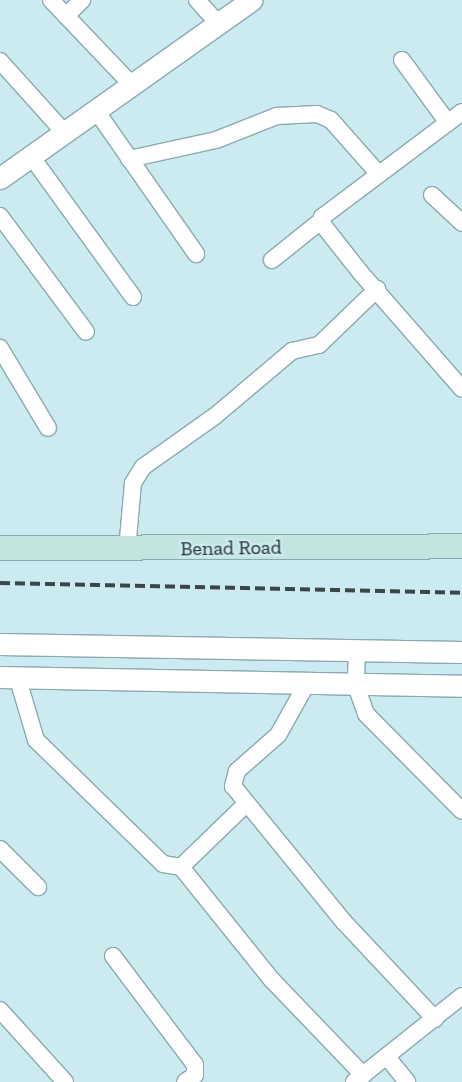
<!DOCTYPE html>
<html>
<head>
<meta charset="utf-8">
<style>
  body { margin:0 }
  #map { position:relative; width:462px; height:1082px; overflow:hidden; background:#cbebf1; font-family:"Zilla Slab",serif }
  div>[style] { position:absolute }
  .roads { filter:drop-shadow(1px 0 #8baaaf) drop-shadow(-1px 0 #8baaaf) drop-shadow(0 1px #8baaaf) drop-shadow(0 -1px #8baaaf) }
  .minor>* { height:16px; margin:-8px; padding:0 8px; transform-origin:8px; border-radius:8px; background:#fff }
  .tertiary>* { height:21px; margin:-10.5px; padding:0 10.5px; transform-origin:10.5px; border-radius:10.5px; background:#fff }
  .secondary>* { height:24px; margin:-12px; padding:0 12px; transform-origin:12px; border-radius:12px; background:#c4e4e0 }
  .rail>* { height:4px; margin-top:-2px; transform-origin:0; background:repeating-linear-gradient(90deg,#384749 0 10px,transparent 0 15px) }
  span { translate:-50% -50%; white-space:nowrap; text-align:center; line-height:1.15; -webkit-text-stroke:5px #cbebf1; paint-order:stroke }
  .street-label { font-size:20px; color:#202c2e }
</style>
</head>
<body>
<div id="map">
  <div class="roads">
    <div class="minor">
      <i style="left:51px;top:0;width:116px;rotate:46.4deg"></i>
      <i style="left:197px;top:0;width:31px;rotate:48deg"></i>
      <i style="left:66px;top:16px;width:23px;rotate:-45deg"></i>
      <i style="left:402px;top:60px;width:78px;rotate:53.9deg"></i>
      <i style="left:0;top:61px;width:96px;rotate:48deg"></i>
      <i style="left:95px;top:109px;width:177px;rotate:55.1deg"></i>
      <i style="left:462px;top:112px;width:175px;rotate:143.1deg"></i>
      <i style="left:322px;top:217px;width:8px;rotate:83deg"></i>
      <i style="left:323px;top:225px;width:60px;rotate:51.8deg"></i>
      <i style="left:360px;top:272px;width:155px;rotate:48.9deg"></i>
      <i style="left:31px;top:156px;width:174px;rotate:54.1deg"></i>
      <i style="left:129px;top:159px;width:89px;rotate:-12.3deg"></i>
      <i style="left:216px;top:140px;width:66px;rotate:-21.5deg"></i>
      <i style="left:277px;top:116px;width:40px;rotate:-2.9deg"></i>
      <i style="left:317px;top:114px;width:15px;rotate:23deg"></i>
      <i style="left:331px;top:120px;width:69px;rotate:48.5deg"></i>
      <i style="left:432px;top:195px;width:41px;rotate:43deg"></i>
      <i style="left:0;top:216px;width:144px;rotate:53.4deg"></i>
      <i style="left:272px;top:260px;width:64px;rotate:-38.7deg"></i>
      <i style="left:0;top:348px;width:93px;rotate:59deg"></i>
      <i style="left:127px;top:550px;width:67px;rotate:-84.9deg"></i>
      <i style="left:133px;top:483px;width:19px;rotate:-58deg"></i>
      <i style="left:143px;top:467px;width:88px;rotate:-35.3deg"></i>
      <i style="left:215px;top:416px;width:101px;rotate:-40.2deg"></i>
      <i style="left:292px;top:351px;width:28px;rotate:-13deg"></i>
      <i style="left:319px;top:345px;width:81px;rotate:-44deg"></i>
      <i style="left:357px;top:649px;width:37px;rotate:92deg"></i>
      <i style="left:356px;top:686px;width:30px;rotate:70deg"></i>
      <i style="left:366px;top:714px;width:136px;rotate:45.3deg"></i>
      <i style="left:17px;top:676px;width:67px;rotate:73.5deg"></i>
      <i style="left:36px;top:740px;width:177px;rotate:44.3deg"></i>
      <i style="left:163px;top:864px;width:18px;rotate:9deg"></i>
      <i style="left:306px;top:685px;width:57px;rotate:119.2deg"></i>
      <i style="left:278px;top:735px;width:55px;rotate:138.7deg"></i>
      <i style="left:237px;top:771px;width:16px;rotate:105deg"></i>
      <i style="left:233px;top:786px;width:176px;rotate:50.8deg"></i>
      <i style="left:344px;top:922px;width:133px;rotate:46.8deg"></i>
      <i style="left:246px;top:804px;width:91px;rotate:135.9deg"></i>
      <i style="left:181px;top:867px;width:145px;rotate:51.2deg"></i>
      <i style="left:272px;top:980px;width:132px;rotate:46.2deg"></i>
      <i style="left:0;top:849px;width:54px;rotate:45deg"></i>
      <i style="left:113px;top:956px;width:136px;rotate:53deg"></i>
      <i style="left:195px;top:1065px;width:10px;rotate:90deg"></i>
      <i style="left:195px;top:1075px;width:12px;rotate:145deg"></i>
      <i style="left:0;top:1010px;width:97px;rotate:47.9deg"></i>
      <i style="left:387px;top:1057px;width:32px;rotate:51deg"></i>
      <i style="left:354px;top:1082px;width:138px;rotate:-38.5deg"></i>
    </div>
    <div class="tertiary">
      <i style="left:0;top:178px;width:308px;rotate:-35.3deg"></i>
      <i style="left:0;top:644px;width:462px;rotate:1deg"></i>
      <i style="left:0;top:677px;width:462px;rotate:1.1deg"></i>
    </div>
    <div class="secondary">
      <i style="left:0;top:548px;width:462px;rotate:-0.2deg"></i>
    </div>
  </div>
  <div class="rail">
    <i style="left:0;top:583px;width:462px;rotate:1.2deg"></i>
  </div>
  <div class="street-label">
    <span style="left:231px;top:548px;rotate:-1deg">Benad Road</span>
  </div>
</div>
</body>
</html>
